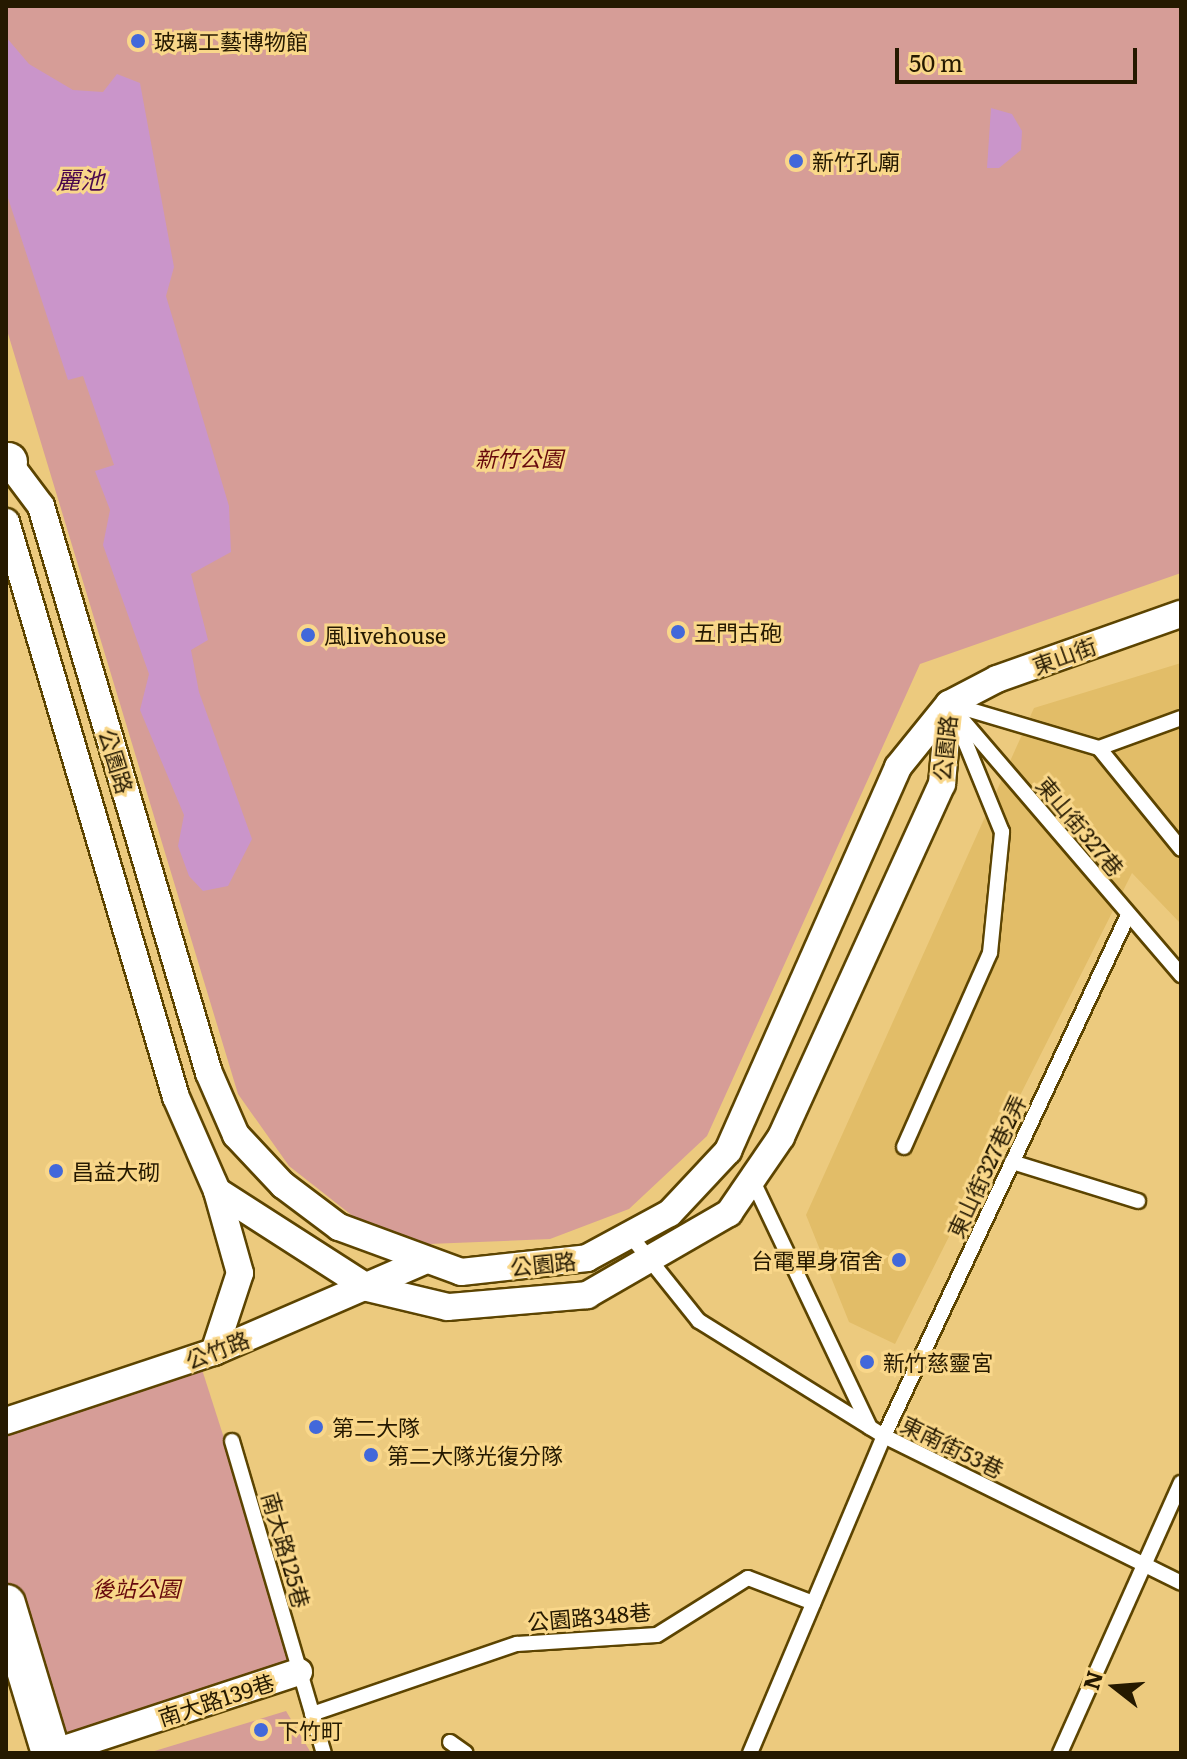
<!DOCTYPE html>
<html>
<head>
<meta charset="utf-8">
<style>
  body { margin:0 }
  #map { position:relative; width:1187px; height:1759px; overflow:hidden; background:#ecca7e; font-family:Literata,"Noto Sans TC",serif }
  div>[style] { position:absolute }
  .built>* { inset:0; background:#e2bd68 }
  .green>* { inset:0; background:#d69d97 }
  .water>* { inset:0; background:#ca95ca }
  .roads { filter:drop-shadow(2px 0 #5c4401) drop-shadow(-2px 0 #5c4401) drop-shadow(0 2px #5c4401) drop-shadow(0 -2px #5c4401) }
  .lane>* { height:14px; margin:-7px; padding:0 7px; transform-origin:7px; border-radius:7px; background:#fff }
  .street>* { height:26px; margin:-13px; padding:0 13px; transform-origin:13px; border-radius:13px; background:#fff }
  .secondary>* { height:38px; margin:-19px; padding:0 19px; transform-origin:19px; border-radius:19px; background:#fff }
  .dots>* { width:22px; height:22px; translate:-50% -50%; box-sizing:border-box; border:4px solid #f9d78a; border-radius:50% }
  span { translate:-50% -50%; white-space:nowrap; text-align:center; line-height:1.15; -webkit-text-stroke:6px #f9d78a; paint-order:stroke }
  .poi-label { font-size:22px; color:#251900 }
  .left { translate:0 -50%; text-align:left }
  .right { translate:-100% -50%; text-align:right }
  .park-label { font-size:22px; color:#67090c; font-style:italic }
  .street-label { font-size:22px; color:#251900 }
  .water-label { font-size:24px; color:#4a084d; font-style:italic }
  .frame { position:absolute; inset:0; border:8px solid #251900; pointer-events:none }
  .north { position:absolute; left:1075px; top:1647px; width:80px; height:80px; -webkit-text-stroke:6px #f9d78a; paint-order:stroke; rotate:287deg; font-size:22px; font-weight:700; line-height:32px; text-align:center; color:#251900 }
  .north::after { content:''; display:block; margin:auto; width:28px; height:36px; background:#251900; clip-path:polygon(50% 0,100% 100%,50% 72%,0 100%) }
  .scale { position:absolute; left:895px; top:48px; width:242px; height:36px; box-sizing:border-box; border:4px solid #251900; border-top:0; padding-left:10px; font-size:24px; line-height:28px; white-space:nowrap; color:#251900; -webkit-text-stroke:6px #f9d78a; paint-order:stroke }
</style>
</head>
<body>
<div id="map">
  <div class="built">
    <i style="clip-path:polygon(1181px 663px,1181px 924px,1132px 873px,895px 1344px,849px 1322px,806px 1215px,1034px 708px)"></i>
  </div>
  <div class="green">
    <i style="clip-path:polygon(6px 6px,1181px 6px,1181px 573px,920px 664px,707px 1136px,629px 1209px,550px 1239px,429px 1244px,354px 1217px,289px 1166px,238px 1094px,6px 327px)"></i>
    <i style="clip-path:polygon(198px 1357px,299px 1672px,52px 1753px,6px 1604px,6px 1421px)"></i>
    <i style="clip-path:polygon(286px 1711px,311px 1753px,148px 1753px)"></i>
  </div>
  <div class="water">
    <i style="clip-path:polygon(6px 37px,29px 64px,73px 90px,103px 92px,117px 74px,140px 83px,174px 267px,166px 296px,229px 506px,231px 552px,191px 574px,208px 640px,191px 650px,199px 692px,252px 839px,228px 886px,203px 891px,189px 876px,178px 846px,184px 815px,140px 710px,149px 674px,103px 545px,110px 510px,95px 471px,114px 465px,83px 376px,68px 380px,6px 192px)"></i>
    <i style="clip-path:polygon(991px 108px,1012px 114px,1022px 131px,1021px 150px,999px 168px,987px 168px)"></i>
  </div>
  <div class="roads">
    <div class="lane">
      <i style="left:950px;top:704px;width:155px;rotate:16.5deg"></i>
      <i style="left:1099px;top:748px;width:130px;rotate:50.9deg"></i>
      <i style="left:960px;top:717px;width:340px;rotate:49.4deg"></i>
      <i style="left:1099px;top:748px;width:87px;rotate:-20.1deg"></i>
      <i style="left:904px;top:1147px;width:212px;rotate:-66.1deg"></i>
      <i style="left:990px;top:953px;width:122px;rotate:-84.3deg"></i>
      <i style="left:1002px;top:832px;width:130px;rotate:-112.2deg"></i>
      <i style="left:1012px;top:1162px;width:132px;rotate:17.2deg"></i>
      <i style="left:752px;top:1179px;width:275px;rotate:64.6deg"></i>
      <i style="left:630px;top:1235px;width:110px;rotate:51.3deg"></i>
      <i style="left:699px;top:1321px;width:218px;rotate:31.9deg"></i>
      <i style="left:884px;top:1436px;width:331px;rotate:26.3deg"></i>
      <i style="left:232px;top:1441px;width:325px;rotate:73.6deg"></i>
      <i style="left:312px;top:1714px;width:217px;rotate:-18.9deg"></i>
      <i style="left:517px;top:1644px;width:140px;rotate:-3.7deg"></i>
      <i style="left:657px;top:1635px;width:107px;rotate:-32.1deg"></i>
      <i style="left:748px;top:1578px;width:70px;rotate:21deg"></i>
      <i style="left:450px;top:1742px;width:19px;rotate:35deg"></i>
      <i style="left:750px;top:1753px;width:344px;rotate:-67.1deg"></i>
      <i style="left:884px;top:1436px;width:575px;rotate:-64.9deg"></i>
      <i style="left:1060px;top:1753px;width:296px;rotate:-65.9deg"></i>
    </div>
    <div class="street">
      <i style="left:8px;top:462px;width:55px;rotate:53.1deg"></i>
      <i style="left:41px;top:506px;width:591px;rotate:73.5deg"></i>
      <i style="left:209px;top:1073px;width:68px;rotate:66.5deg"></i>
      <i style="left:236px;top:1135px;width:69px;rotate:46.8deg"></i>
      <i style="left:283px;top:1185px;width:70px;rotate:36.9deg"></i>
      <i style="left:339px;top:1227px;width:130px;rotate:20.2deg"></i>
      <i style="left:461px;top:1272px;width:127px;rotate:-6.3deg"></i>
      <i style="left:587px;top:1258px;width:94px;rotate:-28.5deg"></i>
      <i style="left:670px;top:1213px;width:85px;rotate:-46.9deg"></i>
      <i style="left:728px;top:1151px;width:420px;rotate:-66.1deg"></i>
      <i style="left:898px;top:767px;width:81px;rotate:-51deg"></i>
      <i style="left:949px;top:704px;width:54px;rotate:-27.5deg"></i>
      <i style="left:997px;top:679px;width:195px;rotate:-19.5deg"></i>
      <i style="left:6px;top:522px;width:600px;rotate:73.53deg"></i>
      <i style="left:176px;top:1097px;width:103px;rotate:66.4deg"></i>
      <i style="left:217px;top:1191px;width:179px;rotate:32.7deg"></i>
      <i style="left:368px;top:1288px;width:82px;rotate:13.4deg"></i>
      <i style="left:448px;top:1307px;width:140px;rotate:-4.9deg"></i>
      <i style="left:587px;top:1295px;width:164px;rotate:-30deg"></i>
      <i style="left:729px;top:1213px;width:92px;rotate:-55.6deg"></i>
      <i style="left:781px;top:1137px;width:388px;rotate:-65.5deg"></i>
      <i style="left:942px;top:784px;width:80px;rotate:-85deg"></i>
      <i style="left:214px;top:1352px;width:83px;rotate:-71.8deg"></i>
      <i style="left:240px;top:1273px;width:85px;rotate:-105.7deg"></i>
      <i style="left:6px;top:1421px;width:219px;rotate:-18.4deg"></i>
      <i style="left:214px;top:1352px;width:227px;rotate:-23.4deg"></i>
      <i style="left:52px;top:1753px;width:260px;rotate:-18.2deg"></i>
    </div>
    <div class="secondary">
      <i style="left:6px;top:462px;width:2px"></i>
      <i style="left:6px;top:1604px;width:156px;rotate:73.2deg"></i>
    </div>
  </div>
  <div class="dots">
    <i style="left:138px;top:41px;background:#4268da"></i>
    <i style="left:796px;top:161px;background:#4268da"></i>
    <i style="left:678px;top:632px;background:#4268da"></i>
    <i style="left:308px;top:635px;background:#4268da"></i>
    <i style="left:56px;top:1171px;background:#4268da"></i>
    <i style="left:899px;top:1260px;background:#4268da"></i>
    <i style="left:867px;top:1362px;background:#4268da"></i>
    <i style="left:316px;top:1427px;background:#4268da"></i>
    <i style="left:371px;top:1455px;background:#4268da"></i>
    <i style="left:261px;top:1730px;background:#4268da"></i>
  </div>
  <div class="poi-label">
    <span class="left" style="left:154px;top:41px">玻璃工藝博物館</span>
    <span class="left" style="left:812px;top:161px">新竹孔廟</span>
    <span class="left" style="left:694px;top:632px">五門古砲</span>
    <span class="left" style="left:324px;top:635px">風livehouse</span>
    <span class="left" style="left:72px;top:1171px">昌益大砌</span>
    <span class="right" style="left:883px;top:1260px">台電單身宿舍</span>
    <span class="left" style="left:883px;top:1362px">新竹慈靈宮</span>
    <span class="left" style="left:332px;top:1427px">第二大隊</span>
    <span class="left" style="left:387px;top:1455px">第二大隊光復分隊</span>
    <span class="left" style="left:277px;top:1730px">下竹町</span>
  </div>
  <div class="park-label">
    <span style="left:519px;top:458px">新竹公園</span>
    <span style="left:136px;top:1588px">後站公園</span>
  </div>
  <div class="street-label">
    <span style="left:1064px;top:655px;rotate:-20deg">東山街</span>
    <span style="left:944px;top:748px;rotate:-84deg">公園路</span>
    <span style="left:117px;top:761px;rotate:73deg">公園路</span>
    <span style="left:1081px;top:826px;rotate:50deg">東山街327巷</span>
    <span style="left:986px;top:1166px;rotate:-65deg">東山街327巷2弄</span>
    <span style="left:543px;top:1263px;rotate:-6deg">公園路</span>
    <span style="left:217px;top:1349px;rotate:-21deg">公竹路</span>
    <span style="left:953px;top:1446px;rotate:26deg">東南街53巷</span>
    <span style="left:287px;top:1550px;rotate:74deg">南大路125巷</span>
    <span style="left:589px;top:1616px;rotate:-5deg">公園路348巷</span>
    <span style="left:216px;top:1699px;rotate:-18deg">南大路139巷</span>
  </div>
  <div class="water-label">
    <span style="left:80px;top:179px">麗池</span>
  </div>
  <div class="frame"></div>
  <div class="north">N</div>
  <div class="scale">50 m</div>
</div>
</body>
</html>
